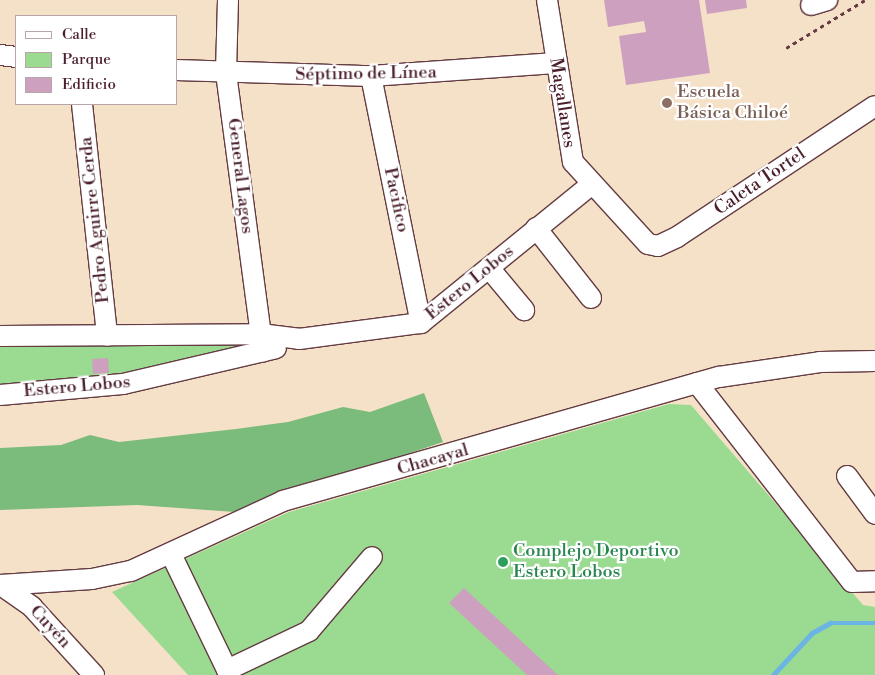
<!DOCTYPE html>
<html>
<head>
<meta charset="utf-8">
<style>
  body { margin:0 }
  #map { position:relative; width:875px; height:675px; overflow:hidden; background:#f5e1c7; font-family:"Libre Bodoni",serif }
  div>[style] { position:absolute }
  .green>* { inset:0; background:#9adb91 }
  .forest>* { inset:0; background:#7bbb7b }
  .stream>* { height:4.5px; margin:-2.25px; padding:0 2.25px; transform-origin:2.25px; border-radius:2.25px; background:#6bb4e3 }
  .building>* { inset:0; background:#cea0bf; transform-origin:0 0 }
  .path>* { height:2.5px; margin-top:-1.25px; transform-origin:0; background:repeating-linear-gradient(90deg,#643c42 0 4px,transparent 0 8px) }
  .roads { filter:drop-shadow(1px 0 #643c42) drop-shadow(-1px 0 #643c42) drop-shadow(0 1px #643c42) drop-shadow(0 -1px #643c42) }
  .minor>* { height:20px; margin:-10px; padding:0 10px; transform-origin:10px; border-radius:10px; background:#fff }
  .dots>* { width:14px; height:14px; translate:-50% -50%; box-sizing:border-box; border:2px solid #fff; border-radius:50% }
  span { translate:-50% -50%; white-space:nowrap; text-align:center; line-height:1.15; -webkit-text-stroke:4.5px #fff; paint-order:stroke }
  .street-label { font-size:18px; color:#4a1f2b }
  .education-label { font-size:18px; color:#785e54 }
  .left { translate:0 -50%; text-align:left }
  .leisure-label { font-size:18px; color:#27864d }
  .legend { position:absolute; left:15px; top:15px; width:162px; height:90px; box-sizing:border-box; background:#fff; border:1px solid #b7a5aa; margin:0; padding:6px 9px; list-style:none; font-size:15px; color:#4a1f2b }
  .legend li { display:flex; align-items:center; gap:10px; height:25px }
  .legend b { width:25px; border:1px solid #b7a5aa }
</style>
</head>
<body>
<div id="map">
  <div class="green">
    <i style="clip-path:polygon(257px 342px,125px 376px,0 387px,0 343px)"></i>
    <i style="clip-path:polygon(669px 404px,691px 405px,863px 605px,875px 607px,875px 675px,188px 675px,112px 592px,289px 512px)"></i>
  </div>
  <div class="forest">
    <i style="clip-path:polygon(424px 393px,443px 442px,235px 512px,137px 505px,0 510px,0 448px,61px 445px,90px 435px,119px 442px,236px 429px,288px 422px,343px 407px,370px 412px)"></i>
  </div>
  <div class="stream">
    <i style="left:773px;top:675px;width:57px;rotate:-47.1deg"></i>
    <i style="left:812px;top:633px;width:21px;rotate:-29deg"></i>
    <i style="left:830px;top:623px;width:45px"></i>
  </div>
  <div class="building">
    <i style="clip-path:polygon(604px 0,699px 0,710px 73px,626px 85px,619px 36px,646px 32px,644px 21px,608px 27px)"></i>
    <i style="clip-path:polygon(705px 0,746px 0,747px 8px,707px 14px)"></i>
    <i style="left:108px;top:358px;width:15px;height:16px;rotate:86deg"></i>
    <i style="clip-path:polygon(464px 588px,558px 675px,527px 675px,449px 603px)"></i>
  </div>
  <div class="path">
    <i style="left:786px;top:48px;width:92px;rotate:-31.3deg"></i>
  </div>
  <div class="roads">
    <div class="minor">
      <i style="left:228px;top:0;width:73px;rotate:91.6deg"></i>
      <i style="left:226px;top:73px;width:281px;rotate:82.4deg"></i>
      <i style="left:547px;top:0;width:164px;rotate:80.9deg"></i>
      <i style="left:573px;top:162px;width:111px;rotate:47.6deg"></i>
      <i style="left:648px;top:244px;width:10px;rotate:11deg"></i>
      <i style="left:658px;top:246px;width:21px;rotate:-25deg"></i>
      <i style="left:677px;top:237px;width:237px;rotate:-33.5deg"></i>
      <i style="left:811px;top:5px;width:17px;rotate:-17deg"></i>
      <i style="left:0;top:55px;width:16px;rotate:7deg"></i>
      <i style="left:176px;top:70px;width:195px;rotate:1.8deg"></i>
      <i style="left:371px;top:76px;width:185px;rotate:-4deg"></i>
      <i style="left:371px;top:76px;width:252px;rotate:78.6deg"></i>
      <i style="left:82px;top:104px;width:233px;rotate:83.8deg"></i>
      <i style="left:536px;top:228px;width:89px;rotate:51.8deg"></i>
      <i style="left:489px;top:268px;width:55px;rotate:50.2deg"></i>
      <i style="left:0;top:336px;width:260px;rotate:-0.4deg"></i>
      <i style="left:260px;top:334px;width:39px;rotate:7deg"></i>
      <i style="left:299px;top:339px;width:123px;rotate:-7.5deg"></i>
      <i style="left:421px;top:323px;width:219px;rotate:-39.1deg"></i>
      <i style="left:697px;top:383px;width:252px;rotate:52.1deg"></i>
      <i style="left:852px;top:582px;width:23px;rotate:-2deg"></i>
      <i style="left:0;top:395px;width:123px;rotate:-5.1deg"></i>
      <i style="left:123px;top:384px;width:157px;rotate:-13.2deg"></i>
      <i style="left:847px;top:476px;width:47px;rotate:53.6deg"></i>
      <i style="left:171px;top:554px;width:129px;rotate:64.2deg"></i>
      <i style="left:227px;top:670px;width:91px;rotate:-25.4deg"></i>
      <i style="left:309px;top:631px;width:97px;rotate:-49.6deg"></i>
      <i style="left:0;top:585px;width:92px;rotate:-3.7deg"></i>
      <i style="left:92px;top:579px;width:40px;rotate:-12deg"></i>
      <i style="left:131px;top:571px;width:167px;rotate:-24.7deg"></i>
      <i style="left:283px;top:501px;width:453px;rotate:-15.9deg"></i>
      <i style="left:719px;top:377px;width:102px;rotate:-8.4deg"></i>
      <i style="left:820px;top:362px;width:55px;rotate:-1deg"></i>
      <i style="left:1px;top:585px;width:38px;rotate:35deg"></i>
      <i style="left:32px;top:607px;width:92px;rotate:47.6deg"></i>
    </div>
  </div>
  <div class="dots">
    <i style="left:667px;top:103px;background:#8d6e63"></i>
    <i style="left:503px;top:562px;background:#2e9e5b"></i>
  </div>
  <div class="street-label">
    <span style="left:366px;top:74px;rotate:-1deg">Séptimo de Línea</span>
    <span style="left:562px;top:103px;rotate:81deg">Magallanes</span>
    <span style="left:240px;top:176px;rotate:83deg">General Lagos</span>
    <span style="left:760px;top:182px;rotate:-34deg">Caleta Tortel</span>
    <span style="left:396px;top:200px;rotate:78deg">Pacifico</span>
    <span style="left:95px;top:220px;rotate:-96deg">Pedro Aguirre Cerda</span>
    <span style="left:470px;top:283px;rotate:-39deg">Estero Lobos</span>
    <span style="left:77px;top:387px;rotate:-5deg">Estero Lobos</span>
    <span style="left:433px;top:460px;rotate:-16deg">Chacayal</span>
    <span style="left:50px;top:627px;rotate:47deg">Cuyén</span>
  </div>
  <div class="education-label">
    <span class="left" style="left:677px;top:103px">Escuela<br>Básica Chiloé</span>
  </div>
  <div class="leisure-label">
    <span class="left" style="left:513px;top:562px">Complejo Deportivo<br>Estero Lobos</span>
  </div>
  <ul class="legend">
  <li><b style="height:6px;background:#fff"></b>Calle</li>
  <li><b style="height:14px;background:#9adb91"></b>Parque</li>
  <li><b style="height:14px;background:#cea0bf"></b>Edificio</li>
  </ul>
</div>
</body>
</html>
